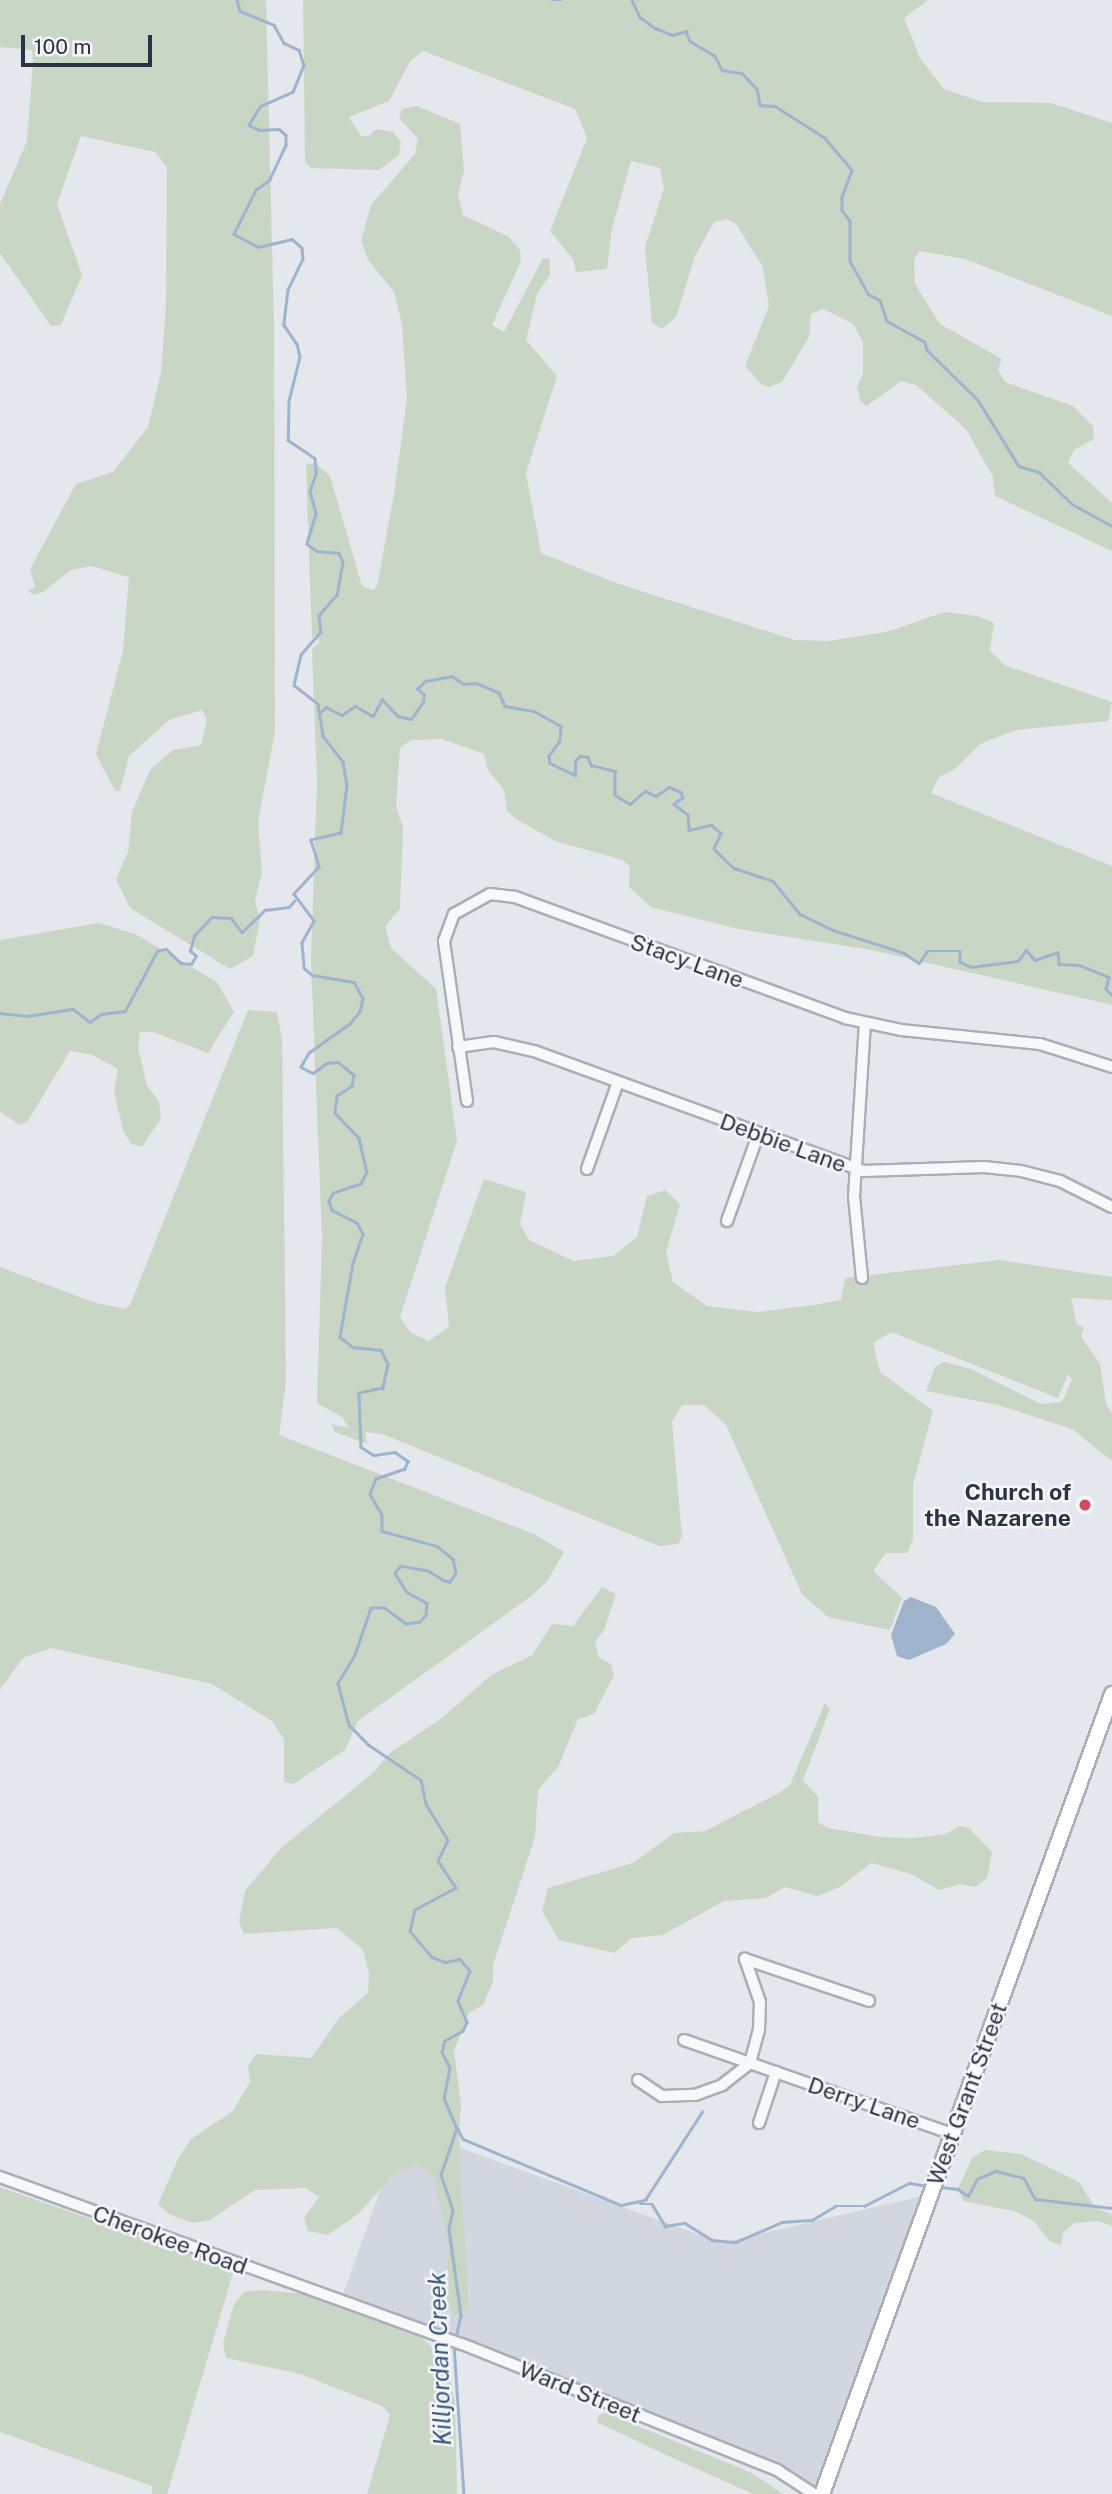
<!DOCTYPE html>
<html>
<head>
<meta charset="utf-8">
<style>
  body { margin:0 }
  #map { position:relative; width:1112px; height:2494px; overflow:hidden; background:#e4e7ec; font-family:"Public Sans",sans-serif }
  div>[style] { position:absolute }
  .built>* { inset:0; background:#d2d6de }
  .green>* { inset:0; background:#c9d6c5 }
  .water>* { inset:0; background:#9fb4cc }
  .stream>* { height:2.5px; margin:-1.25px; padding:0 1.25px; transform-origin:1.25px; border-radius:1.25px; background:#9fb4cc }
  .roads { filter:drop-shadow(2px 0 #a9aeb7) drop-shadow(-2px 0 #a9aeb7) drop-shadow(0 2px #a9aeb7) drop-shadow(0 -2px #a9aeb7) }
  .minor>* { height:10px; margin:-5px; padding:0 5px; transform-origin:5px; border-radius:5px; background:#f7f8fa }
  .secondary>* { height:14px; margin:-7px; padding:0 7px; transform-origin:7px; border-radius:7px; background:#fff }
  .dots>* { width:19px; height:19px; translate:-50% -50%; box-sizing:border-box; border:4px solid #f4f6f9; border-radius:50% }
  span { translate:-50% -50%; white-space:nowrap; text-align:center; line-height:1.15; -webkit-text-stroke:5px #f4f6f9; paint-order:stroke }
  .street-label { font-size:23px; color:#2b3445 }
  .poi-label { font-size:23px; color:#2b3445; font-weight:700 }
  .right { translate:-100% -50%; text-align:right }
  .water-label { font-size:24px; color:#34527a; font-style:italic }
  .scale { position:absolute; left:21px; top:35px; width:131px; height:32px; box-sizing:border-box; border:4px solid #2b3445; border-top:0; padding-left:9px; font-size:21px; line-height:24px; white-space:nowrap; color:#2b3445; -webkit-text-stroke:5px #f4f6f9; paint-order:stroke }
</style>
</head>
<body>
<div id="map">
  <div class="built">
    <i style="clip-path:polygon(403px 2127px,722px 2243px,931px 2194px,822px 2494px,341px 2300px)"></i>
  </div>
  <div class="green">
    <i style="clip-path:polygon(0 0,266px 0,274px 326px,275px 731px,258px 822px,262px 873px,255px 900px,260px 920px,253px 956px,230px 969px,130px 908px,116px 879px,128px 852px,132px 812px,150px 770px,173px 750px,201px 745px,207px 720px,202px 710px,169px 720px,129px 756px,120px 791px,115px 791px,96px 754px,123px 651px,129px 577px,91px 566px,71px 570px,43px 592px,34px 595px,28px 591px,35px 587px,30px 569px,76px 484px,113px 472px,148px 427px,161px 372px,166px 305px,167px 167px,155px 152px,81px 136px,57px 204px,82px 275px,61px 325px,51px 326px,0 253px,0 204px,27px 141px,33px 62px,32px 50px,0 47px)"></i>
    <i style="clip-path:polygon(303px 0,928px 0,904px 18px,920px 58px,944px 89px,983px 102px,1051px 103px,1112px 123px,1112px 316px,965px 259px,920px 251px,914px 259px,915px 284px,940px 324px,1002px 359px,998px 369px,1005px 382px,1073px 406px,1093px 426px,1094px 439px,1074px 450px,1068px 463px,1112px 503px,1112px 551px,995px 496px,993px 477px,966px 429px,916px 385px,901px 381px,867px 406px,861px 402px,857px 387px,863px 374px,863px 342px,853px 324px,834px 314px,823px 309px,811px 314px,809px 337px,782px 382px,769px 387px,761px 384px,745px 366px,769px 306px,763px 267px,736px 224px,727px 219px,714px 222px,695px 256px,676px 317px,662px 329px,652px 323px,645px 247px,664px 189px,660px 168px,631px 161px,612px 229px,607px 269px,576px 272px,573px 259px,550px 231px,587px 138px,575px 109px,423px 51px,411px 60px,389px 101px,349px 117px,361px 136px,369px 136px,376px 129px,393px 132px,401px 142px,399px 155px,379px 170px,311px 168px,305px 162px)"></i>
    <i style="clip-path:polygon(417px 106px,460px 124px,464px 171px,458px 194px,463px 215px,509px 237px,520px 250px,521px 261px,492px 325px,504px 332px,543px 258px,550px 259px,550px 275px,537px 294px,526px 340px,557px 376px,526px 473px,541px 553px,616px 583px,795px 640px,828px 641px,886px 632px,945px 612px,977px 616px,994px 623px,990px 650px,1004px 665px,1112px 702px,1108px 721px,1016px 730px,980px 744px,954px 770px,939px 777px,931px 793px,1112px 866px,1112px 1005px,871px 950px,739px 929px,651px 907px,629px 887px,630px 867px,623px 860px,555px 841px,516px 819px,507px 811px,504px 790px,488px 770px,484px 754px,442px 739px,411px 740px,400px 748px,396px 806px,403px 827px,400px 909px,385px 926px,391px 948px,436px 989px,457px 1141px,400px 1317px,410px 1332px,428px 1341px,449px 1327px,445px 1287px,484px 1179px,526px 1192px,520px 1224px,529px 1240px,573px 1261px,613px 1256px,637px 1237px,647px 1196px,665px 1190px,680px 1204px,666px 1252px,673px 1282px,707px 1306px,757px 1312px,814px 1305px,841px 1300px,845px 1278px,1000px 1260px,1112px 1277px,1112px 1300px,1071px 1298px,1077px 1324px,1084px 1327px,1081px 1337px,1100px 1364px,1106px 1404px,1112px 1413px,1112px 1461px,1072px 1429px,998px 1405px,926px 1391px,935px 1367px,944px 1362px,971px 1369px,1041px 1404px,1062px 1402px,1072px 1380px,1068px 1374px,1058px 1398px,891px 1332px,873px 1343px,880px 1372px,933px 1411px,913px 1484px,913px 1540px,907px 1553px,886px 1553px,873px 1571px,902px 1598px,890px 1630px,828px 1617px,802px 1594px,726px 1425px,704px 1405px,682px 1405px,672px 1422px,682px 1536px,678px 1544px,659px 1546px,382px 1434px,365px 1432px,367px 1444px,335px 1432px,331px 1424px,349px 1428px,342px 1417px,317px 1403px,322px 1238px,311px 960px,317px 781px,312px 650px,319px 642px,316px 635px,312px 638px,306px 465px,315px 463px,330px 476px,362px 586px,373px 590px,377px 586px,394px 494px,407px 399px,402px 324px,394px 292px,368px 260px,361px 241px,371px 205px,415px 154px,418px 139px,399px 118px,402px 109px)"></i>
    <i style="clip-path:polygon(99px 923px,135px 934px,217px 982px,234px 1012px,208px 1053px,153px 1032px,140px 1032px,138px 1048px,147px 1085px,159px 1102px,161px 1118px,142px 1147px,131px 1144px,123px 1130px,114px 1092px,118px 1069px,93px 1055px,70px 1051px,27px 1122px,20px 1125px,0 1112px,0 940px)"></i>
    <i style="clip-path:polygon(248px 1010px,277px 1012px,282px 1039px,286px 1382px,279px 1435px,534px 1534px,564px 1552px,547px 1581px,530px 1597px,358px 1721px,345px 1750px,293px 1784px,284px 1782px,284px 1739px,272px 1721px,212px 1684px,51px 1648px,23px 1658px,0 1690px,0 1267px,93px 1302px,125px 1309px,130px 1305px)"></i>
    <i style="clip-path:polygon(602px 1587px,616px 1594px,604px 1630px,595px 1642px,599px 1658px,611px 1664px,614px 1675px,594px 1714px,578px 1719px,558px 1767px,538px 1790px,535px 1837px,493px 1965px,493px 1982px,483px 2005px,469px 2013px,454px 2051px,461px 2105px,459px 2132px,468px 2309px,455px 2316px,446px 2297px,449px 2246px,434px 2177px,424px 2168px,415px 2165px,396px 2172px,358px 2214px,328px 2235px,308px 2231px,304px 2217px,319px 2197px,306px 2188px,255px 2190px,210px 2220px,192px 2223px,169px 2214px,158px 2204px,179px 2157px,191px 2139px,233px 2111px,250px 2082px,248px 2067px,256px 2054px,311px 2058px,340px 2017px,368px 1993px,369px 1973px,363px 1950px,337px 1928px,244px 1934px,239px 1922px,245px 1891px,281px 1848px,374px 1772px,390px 1753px,442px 1718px,491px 1675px,532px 1655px,552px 1624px,573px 1626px)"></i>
    <i style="clip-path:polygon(825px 1703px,830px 1709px,803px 1780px,818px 1797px,818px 1822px,828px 1828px,880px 1837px,914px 1838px,946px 1834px,959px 1826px,969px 1828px,992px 1852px,987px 1878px,975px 1887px,960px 1884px,939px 1890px,911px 1874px,871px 1863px,840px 1887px,817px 1896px,785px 1887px,766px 1898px,724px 1901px,663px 1935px,632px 1938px,614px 1953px,559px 1940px,542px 1911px,548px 1888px,633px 1863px,674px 1833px,705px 1831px,779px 1793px,790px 1785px)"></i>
    <i style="clip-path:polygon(985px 2150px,1021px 2154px,1079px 2182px,1095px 2207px,1112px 2215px,1112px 2226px,1098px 2221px,1074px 2223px,1063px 2233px,1061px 2245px,1049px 2241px,1034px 2221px,1014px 2211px,963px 2201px,958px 2189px,972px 2158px)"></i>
    <i style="clip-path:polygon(0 2187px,234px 2270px,167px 2494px,152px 2494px,152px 2486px,0 2432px)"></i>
    <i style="clip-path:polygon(261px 2290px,305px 2294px,418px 2334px,445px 2360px,455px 2402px,457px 2494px,367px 2494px,390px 2415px,382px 2406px,300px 2374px,226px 2358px,223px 2343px,234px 2304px,244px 2292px)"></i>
    <i style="clip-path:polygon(606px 2413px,752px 2473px,783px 2494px,753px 2494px,664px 2454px,597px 2422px,599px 2415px)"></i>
  </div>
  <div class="water">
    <i style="clip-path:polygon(911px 1597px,936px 1607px,955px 1634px,946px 1644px,909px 1660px,897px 1656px,891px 1635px,904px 1601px)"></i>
  </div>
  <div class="stream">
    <i style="left:237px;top:0;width:11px;rotate:75deg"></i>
    <i style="left:240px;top:11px;width:37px;rotate:22deg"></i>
    <i style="left:274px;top:25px;width:21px;rotate:61deg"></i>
    <i style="left:284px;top:43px;width:17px;rotate:25deg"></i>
    <i style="left:299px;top:50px;width:16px;rotate:72deg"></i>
    <i style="left:304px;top:65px;width:29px;rotate:112deg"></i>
    <i style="left:293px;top:92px;width:36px;rotate:156deg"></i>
    <i style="left:260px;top:107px;width:21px;rotate:121deg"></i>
    <i style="left:249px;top:125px;width:11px;rotate:27deg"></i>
    <i style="left:259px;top:130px;width:20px;rotate:-3deg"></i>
    <i style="left:279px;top:129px;width:9px;rotate:41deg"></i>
    <i style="left:286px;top:135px;width:10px;rotate:90deg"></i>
    <i style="left:286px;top:145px;width:38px;rotate:115deg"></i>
    <i style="left:270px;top:180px;width:17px;rotate:144deg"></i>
    <i style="left:256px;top:190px;width:49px;rotate:116.6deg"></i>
    <i style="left:234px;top:234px;width:27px;rotate:28deg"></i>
    <i style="left:258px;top:247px;width:35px;rotate:-13deg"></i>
    <i style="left:292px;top:239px;width:13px;rotate:42deg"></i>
    <i style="left:302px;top:248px;width:11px;rotate:85deg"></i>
    <i style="left:303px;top:259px;width:34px;rotate:116deg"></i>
    <i style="left:288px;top:290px;width:35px;rotate:97deg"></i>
    <i style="left:284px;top:325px;width:23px;rotate:56deg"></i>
    <i style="left:297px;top:344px;width:13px;rotate:77deg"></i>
    <i style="left:300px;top:357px;width:45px;rotate:104deg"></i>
    <i style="left:289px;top:401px;width:39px;rotate:91deg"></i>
    <i style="left:288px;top:440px;width:32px;rotate:34deg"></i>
    <i style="left:315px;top:458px;width:16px;rotate:86deg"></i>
    <i style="left:316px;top:474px;width:18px;rotate:109deg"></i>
    <i style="left:310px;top:491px;width:24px;rotate:75deg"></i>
    <i style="left:316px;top:514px;width:31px;rotate:107deg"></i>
    <i style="left:307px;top:544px;width:12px;rotate:35deg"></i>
    <i style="left:317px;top:551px;width:22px;rotate:5deg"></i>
    <i style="left:339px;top:553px;width:10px;rotate:66deg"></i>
    <i style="left:343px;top:562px;width:34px;rotate:100deg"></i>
    <i style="left:337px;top:595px;width:28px;rotate:131deg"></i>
    <i style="left:319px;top:616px;width:16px;rotate:83deg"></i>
    <i style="left:321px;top:632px;width:30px;rotate:131deg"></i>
    <i style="left:301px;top:655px;width:31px;rotate:103deg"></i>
    <i style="left:294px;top:685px;width:31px;rotate:38deg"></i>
    <i style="left:318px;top:704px;width:32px;rotate:81deg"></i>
    <i style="left:323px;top:736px;width:33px;rotate:52deg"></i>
    <i style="left:343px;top:762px;width:23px;rotate:80deg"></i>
    <i style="left:347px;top:785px;width:48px;rotate:97.1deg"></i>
    <i style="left:341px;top:833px;width:31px;rotate:167deg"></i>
    <i style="left:311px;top:840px;width:28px;rotate:73deg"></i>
    <i style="left:319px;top:867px;width:37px;rotate:133deg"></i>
    <i style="left:294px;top:894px;width:34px;rotate:53deg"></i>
    <i style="left:314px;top:921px;width:25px;rotate:119deg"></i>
    <i style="left:302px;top:943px;width:25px;rotate:85deg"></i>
    <i style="left:304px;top:968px;width:11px;rotate:41deg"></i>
    <i style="left:312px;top:975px;width:43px;rotate:9.5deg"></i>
    <i style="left:354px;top:982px;width:18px;rotate:61deg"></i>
    <i style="left:363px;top:998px;width:14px;rotate:102deg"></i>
    <i style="left:360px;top:1012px;width:16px;rotate:130deg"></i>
    <i style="left:350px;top:1024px;width:50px;rotate:144.7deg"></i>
    <i style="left:309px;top:1053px;width:16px;rotate:120deg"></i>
    <i style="left:301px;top:1067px;width:13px;rotate:27deg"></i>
    <i style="left:313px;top:1073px;width:17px;rotate:-36deg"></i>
    <i style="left:327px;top:1063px;width:11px;rotate:-5deg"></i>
    <i style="left:338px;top:1062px;width:21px;rotate:39deg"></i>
    <i style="left:354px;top:1075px;width:11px;rotate:100deg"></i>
    <i style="left:352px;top:1086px;width:18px;rotate:146deg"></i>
    <i style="left:337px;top:1096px;width:17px;rotate:97deg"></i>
    <i style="left:335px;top:1113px;width:35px;rotate:46deg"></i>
    <i style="left:359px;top:1138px;width:35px;rotate:77deg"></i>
    <i style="left:367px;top:1172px;width:13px;rotate:117deg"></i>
    <i style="left:361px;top:1184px;width:29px;rotate:162deg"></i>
    <i style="left:333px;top:1193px;width:9px;rotate:117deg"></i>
    <i style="left:329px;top:1201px;width:9px;rotate:72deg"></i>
    <i style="left:332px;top:1210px;width:28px;rotate:27deg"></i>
    <i style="left:357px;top:1223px;width:13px;rotate:61deg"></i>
    <i style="left:363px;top:1234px;width:31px;rotate:109deg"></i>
    <i style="left:353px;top:1263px;width:75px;rotate:100deg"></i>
    <i style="left:340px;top:1337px;width:16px;rotate:38deg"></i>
    <i style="left:353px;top:1347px;width:28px;rotate:6deg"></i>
    <i style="left:381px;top:1350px;width:16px;rotate:63deg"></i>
    <i style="left:388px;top:1364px;width:25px;rotate:102deg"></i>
    <i style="left:383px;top:1388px;width:25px;rotate:168deg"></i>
    <i style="left:359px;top:1393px;width:54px;rotate:87.9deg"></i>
    <i style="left:361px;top:1447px;width:15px;rotate:32deg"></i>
    <i style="left:374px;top:1455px;width:21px;rotate:-8deg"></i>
    <i style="left:395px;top:1452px;width:16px;rotate:35deg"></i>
    <i style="left:408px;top:1461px;width:9px;rotate:111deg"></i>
    <i style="left:405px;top:1469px;width:31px;rotate:161deg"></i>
    <i style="left:376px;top:1479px;width:16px;rotate:112deg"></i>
    <i style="left:370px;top:1494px;width:24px;rotate:60deg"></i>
    <i style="left:382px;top:1515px;width:16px;rotate:90deg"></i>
    <i style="left:382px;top:1531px;width:57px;rotate:15.3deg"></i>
    <i style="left:437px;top:1546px;width:21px;rotate:39deg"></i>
    <i style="left:453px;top:1559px;width:14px;rotate:78deg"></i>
    <i style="left:456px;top:1573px;width:11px;rotate:124deg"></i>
    <i style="left:450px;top:1582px;width:6px;rotate:-171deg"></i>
    <i style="left:444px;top:1581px;width:19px;rotate:-148deg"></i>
    <i style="left:428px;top:1571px;width:27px;rotate:-170deg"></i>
    <i style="left:401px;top:1566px;width:9px;rotate:131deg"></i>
    <i style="left:395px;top:1573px;width:22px;rotate:58deg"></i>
    <i style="left:407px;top:1592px;width:23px;rotate:29deg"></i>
    <i style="left:427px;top:1603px;width:12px;rotate:95deg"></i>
    <i style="left:426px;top:1615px;width:9px;rotate:131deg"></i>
    <i style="left:420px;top:1622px;width:14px;rotate:172deg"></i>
    <i style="left:406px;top:1624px;width:27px;rotate:-144deg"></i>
    <i style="left:384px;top:1608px;width:13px;rotate:180deg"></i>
    <i style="left:371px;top:1608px;width:50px;rotate:108.8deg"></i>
    <i style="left:355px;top:1655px;width:33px;rotate:121deg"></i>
    <i style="left:338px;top:1683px;width:43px;rotate:75.3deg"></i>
    <i style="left:349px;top:1725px;width:28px;rotate:45deg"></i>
    <i style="left:369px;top:1745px;width:63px;rotate:33.9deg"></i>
    <i style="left:421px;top:1780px;width:25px;rotate:78deg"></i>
    <i style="left:426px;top:1804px;width:42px;rotate:58.6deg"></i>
    <i style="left:448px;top:1840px;width:23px;rotate:115deg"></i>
    <i style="left:438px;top:1861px;width:32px;rotate:56deg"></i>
    <i style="left:456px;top:1888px;width:47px;rotate:151.8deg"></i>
    <i style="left:415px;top:1910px;width:22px;rotate:103deg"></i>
    <i style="left:410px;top:1931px;width:34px;rotate:50deg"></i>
    <i style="left:432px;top:1957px;width:14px;rotate:21deg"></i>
    <i style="left:445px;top:1962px;width:15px;rotate:-11deg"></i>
    <i style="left:460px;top:1959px;width:16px;rotate:50deg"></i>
    <i style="left:470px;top:1971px;width:32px;rotate:112deg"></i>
    <i style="left:458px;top:2001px;width:23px;rotate:67deg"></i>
    <i style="left:467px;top:2022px;width:10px;rotate:114deg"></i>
    <i style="left:463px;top:2031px;width:21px;rotate:151deg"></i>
    <i style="left:445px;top:2041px;width:11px;rotate:105deg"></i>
    <i style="left:442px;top:2052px;width:18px;rotate:63deg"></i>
    <i style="left:450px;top:2068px;width:31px;rotate:101deg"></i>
    <i style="left:444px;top:2098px;width:33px;rotate:67deg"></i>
    <i style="left:457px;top:2128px;width:50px;rotate:108.8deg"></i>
    <i style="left:441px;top:2175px;width:37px;rotate:71deg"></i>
    <i style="left:453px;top:2210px;width:19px;rotate:102deg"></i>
    <i style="left:449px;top:2229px;width:87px;rotate:82.1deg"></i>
    <i style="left:461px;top:2315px;width:24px;rotate:102deg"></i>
    <i style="left:552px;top:0;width:9px"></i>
    <i style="left:632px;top:0;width:19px;rotate:65deg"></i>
    <i style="left:640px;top:17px;width:19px;rotate:36deg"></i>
    <i style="left:655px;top:28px;width:18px;rotate:22deg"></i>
    <i style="left:672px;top:35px;width:15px;rotate:-16deg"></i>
    <i style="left:686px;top:31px;width:11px;rotate:68deg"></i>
    <i style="left:690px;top:41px;width:29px;rotate:31deg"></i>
    <i style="left:715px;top:56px;width:16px;rotate:63deg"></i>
    <i style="left:722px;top:70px;width:20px;rotate:9deg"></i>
    <i style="left:742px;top:73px;width:22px;rotate:47deg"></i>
    <i style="left:757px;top:89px;width:16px;rotate:79deg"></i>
    <i style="left:760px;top:105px;width:15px;rotate:4deg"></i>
    <i style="left:775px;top:106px;width:59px;rotate:32.6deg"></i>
    <i style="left:825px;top:138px;width:42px;rotate:49.8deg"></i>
    <i style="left:852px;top:170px;width:29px;rotate:110deg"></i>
    <i style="left:842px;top:197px;width:13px;rotate:90deg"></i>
    <i style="left:842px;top:210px;width:14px;rotate:54deg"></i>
    <i style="left:850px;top:221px;width:40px;rotate:90deg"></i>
    <i style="left:850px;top:261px;width:38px;rotate:61deg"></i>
    <i style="left:868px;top:294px;width:13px;rotate:27deg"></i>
    <i style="left:880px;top:300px;width:22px;rotate:72deg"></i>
    <i style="left:887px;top:321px;width:43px;rotate:28.9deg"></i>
    <i style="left:925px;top:342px;width:8px;rotate:76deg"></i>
    <i style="left:927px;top:350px;width:71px;rotate:44.4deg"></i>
    <i style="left:978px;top:400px;width:78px;rotate:58.2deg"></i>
    <i style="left:1019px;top:466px;width:21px;rotate:17deg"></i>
    <i style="left:1039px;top:472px;width:46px;rotate:44.1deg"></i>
    <i style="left:1072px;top:504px;width:46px;rotate:28.8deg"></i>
    <i style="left:320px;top:713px;width:8px;rotate:-45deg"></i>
    <i style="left:326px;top:707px;width:18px;rotate:27deg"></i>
    <i style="left:342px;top:715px;width:16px;rotate:-35deg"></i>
    <i style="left:355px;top:706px;width:21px;rotate:29deg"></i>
    <i style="left:373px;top:716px;width:19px;rotate:-62deg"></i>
    <i style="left:382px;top:699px;width:23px;rotate:47deg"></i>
    <i style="left:398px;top:716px;width:13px;rotate:13deg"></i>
    <i style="left:411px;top:719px;width:21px;rotate:-55deg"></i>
    <i style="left:423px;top:702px;width:7px;rotate:-82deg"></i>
    <i style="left:424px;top:695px;width:9px;rotate:-139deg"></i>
    <i style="left:417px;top:689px;width:11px;rotate:-45deg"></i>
    <i style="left:425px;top:681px;width:27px;rotate:-10deg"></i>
    <i style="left:452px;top:676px;width:14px;rotate:34deg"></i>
    <i style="left:464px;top:684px;width:12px;rotate:-5deg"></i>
    <i style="left:476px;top:683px;width:25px;rotate:23deg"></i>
    <i style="left:499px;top:693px;width:14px;rotate:65deg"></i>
    <i style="left:505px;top:706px;width:29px;rotate:10deg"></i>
    <i style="left:534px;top:711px;width:31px;rotate:29deg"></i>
    <i style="left:561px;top:726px;width:15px;rotate:94deg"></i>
    <i style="left:560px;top:741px;width:19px;rotate:126deg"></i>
    <i style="left:549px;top:756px;width:7px;rotate:82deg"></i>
    <i style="left:550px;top:763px;width:28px;rotate:26deg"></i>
    <i style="left:575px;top:775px;width:14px;rotate:-90deg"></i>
    <i style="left:575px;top:761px;width:7px;rotate:-45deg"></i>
    <i style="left:580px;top:756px;width:8px;rotate:7deg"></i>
    <i style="left:588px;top:757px;width:9px;rotate:69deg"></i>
    <i style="left:591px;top:765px;width:25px;rotate:14deg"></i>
    <i style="left:615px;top:771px;width:24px;rotate:90deg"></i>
    <i style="left:615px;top:795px;width:17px;rotate:31deg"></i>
    <i style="left:630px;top:804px;width:20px;rotate:-41deg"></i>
    <i style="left:645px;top:791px;width:12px;rotate:24deg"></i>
    <i style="left:656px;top:796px;width:16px;rotate:-35deg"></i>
    <i style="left:669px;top:787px;width:13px;rotate:23deg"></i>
    <i style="left:681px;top:792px;width:6px;rotate:72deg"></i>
    <i style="left:683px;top:798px;width:11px;rotate:146deg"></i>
    <i style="left:674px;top:804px;width:18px;rotate:38deg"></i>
    <i style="left:688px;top:815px;width:15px;rotate:86deg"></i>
    <i style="left:689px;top:830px;width:23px;rotate:-13deg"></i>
    <i style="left:711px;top:825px;width:13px;rotate:39deg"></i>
    <i style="left:721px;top:833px;width:17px;rotate:114deg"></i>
    <i style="left:714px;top:849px;width:28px;rotate:44deg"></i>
    <i style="left:734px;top:868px;width:41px;rotate:18.4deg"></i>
    <i style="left:773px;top:881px;width:43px;rotate:50.7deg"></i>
    <i style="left:800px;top:914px;width:37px;rotate:26deg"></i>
    <i style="left:833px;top:930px;width:75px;rotate:17.9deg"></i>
    <i style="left:904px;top:953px;width:18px;rotate:34deg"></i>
    <i style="left:919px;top:963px;width:14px;rotate:-56deg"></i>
    <i style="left:927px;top:951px;width:33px"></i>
    <i style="left:960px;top:951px;width:11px;rotate:90deg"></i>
    <i style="left:960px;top:962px;width:12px;rotate:24deg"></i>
    <i style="left:971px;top:967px;width:47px;rotate:-7.3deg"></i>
    <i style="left:1018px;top:961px;width:14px;rotate:-54deg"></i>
    <i style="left:1026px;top:950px;width:13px;rotate:48deg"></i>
    <i style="left:1035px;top:960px;width:24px;rotate:-19deg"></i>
    <i style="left:1058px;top:952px;width:12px;rotate:85deg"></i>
    <i style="left:1059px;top:964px;width:20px;rotate:3deg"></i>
    <i style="left:1079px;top:965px;width:32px;rotate:22deg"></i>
    <i style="left:1109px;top:977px;width:12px;rotate:104deg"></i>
    <i style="left:1106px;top:989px;width:8px;rotate:45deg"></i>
    <i style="left:0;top:1013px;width:27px;rotate:6deg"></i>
    <i style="left:27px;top:1016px;width:47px;rotate:-8.7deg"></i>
    <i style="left:73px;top:1009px;width:21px;rotate:37deg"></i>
    <i style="left:90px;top:1022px;width:14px;rotate:-36deg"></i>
    <i style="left:101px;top:1014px;width:24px;rotate:-7deg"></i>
    <i style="left:125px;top:1011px;width:68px;rotate:-61.9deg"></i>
    <i style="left:157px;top:951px;width:9px;rotate:-13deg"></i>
    <i style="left:166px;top:949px;width:21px;rotate:43deg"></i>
    <i style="left:181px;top:963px;width:10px;rotate:6deg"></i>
    <i style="left:191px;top:964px;width:9px;rotate:-58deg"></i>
    <i style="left:196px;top:956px;width:8px;rotate:-140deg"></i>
    <i style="left:190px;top:951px;width:16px;rotate:-75deg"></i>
    <i style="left:194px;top:936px;width:26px;rotate:-47deg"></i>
    <i style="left:212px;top:917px;width:19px;rotate:3deg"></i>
    <i style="left:231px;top:918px;width:18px;rotate:52deg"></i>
    <i style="left:242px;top:932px;width:32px;rotate:-44deg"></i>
    <i style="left:265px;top:910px;width:24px;rotate:-7deg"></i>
    <i style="left:289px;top:907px;width:8px;rotate:-50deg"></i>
    <i style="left:458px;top:2129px;width:11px;rotate:63deg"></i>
    <i style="left:463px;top:2139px;width:171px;rotate:22.7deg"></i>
    <i style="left:621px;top:2205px;width:25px;rotate:-12deg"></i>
    <i style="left:645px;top:2200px;width:105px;rotate:-57.1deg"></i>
    <i style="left:939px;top:2187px;width:19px;rotate:6deg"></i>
    <i style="left:958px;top:2189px;width:12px;rotate:35deg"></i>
    <i style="left:968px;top:2196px;width:19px;rotate:-62deg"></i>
    <i style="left:977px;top:2179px;width:21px;rotate:-23deg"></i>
    <i style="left:996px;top:2171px;width:29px;rotate:14deg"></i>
    <i style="left:1024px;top:2178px;width:24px;rotate:62deg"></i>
    <i style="left:1035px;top:2199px;width:78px;rotate:6.7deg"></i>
    <i style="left:640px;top:2204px;width:12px"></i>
    <i style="left:652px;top:2204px;width:26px;rotate:59deg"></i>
    <i style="left:665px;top:2226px;width:20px;rotate:-9deg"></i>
    <i style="left:685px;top:2223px;width:32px;rotate:32deg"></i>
    <i style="left:712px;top:2240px;width:24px;rotate:5deg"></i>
    <i style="left:736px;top:2242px;width:50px;rotate:-23.5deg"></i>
    <i style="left:782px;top:2222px;width:30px;rotate:-4deg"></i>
    <i style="left:812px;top:2220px;width:27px;rotate:-31deg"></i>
    <i style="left:835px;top:2206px;width:29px"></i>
    <i style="left:864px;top:2206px;width:51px;rotate:-27.1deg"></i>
    <i style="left:909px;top:2183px;width:20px;rotate:9deg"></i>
    <i style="left:454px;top:2345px;width:149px;rotate:86.2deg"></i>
  </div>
  <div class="roads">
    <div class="minor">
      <i style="left:458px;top:1047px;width:36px;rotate:-8deg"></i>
      <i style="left:494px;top:1042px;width:41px;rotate:12.7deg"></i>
      <i style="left:534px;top:1051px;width:350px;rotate:20deg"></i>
      <i style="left:863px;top:1171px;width:121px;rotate:-1.9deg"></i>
      <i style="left:984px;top:1167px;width:37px;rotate:6deg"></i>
      <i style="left:1021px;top:1171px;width:40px;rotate:14.4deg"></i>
      <i style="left:1060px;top:1181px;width:58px;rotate:26.6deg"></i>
      <i style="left:467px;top:1101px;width:162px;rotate:-98.2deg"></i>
      <i style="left:444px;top:941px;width:29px;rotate:-70deg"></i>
      <i style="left:454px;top:914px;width:41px;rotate:-29.1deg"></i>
      <i style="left:490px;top:894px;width:25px;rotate:7deg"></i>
      <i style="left:515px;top:897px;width:351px;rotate:20.1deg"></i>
      <i style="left:845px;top:1018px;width:57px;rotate:12.1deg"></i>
      <i style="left:901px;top:1030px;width:140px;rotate:5.8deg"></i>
      <i style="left:1040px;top:1044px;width:76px;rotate:17.7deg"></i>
      <i style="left:587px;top:1169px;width:92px;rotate:-70.4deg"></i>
      <i style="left:727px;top:1221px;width:91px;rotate:-70.2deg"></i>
      <i style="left:862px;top:1278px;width:81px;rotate:-95.6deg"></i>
      <i style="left:854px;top:1197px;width:174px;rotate:-86.4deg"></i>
      <i style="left:745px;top:1959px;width:131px;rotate:18.7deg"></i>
      <i style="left:684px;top:2040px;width:284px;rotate:19.3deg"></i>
      <i style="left:638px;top:2080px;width:29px;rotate:34deg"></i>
      <i style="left:662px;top:2096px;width:33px;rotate:-2deg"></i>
      <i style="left:695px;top:2095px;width:29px;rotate:-20deg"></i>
      <i style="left:722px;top:2085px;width:36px;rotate:-38deg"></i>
      <i style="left:750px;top:2063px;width:34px;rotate:-75deg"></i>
      <i style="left:759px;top:2030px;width:28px;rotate:-88deg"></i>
      <i style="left:760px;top:2002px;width:46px;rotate:-109.2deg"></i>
      <i style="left:759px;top:2123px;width:54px;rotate:-71.6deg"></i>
      <i style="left:0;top:2177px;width:491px;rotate:19.9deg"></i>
      <i style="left:462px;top:2344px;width:339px;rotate:21.8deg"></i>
      <i style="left:777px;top:2470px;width:44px;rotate:33deg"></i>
    </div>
    <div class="secondary">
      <i style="left:822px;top:2494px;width:851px;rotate:-70.07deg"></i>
    </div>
  </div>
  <div class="dots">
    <i style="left:1085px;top:1505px;background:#d1495b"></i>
  </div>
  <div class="street-label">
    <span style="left:687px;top:961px;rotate:20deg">Stacy Lane</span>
    <span style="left:783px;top:1143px;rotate:20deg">Debbie Lane</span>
    <span style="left:967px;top:2094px;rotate:-70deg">West Grant Street</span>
    <span style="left:864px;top:2103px;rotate:19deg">Derry Lane</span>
    <span style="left:170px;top:2240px;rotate:20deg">Cherokee Road</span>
    <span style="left:580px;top:2392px;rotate:22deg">Ward Street</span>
  </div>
  <div class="poi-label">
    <span class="right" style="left:1071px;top:1505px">Church of<br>the Nazarene</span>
  </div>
  <div class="water-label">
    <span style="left:440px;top:2359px;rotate:-92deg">Killjordan Creek</span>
  </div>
  <div class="scale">100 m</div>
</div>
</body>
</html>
